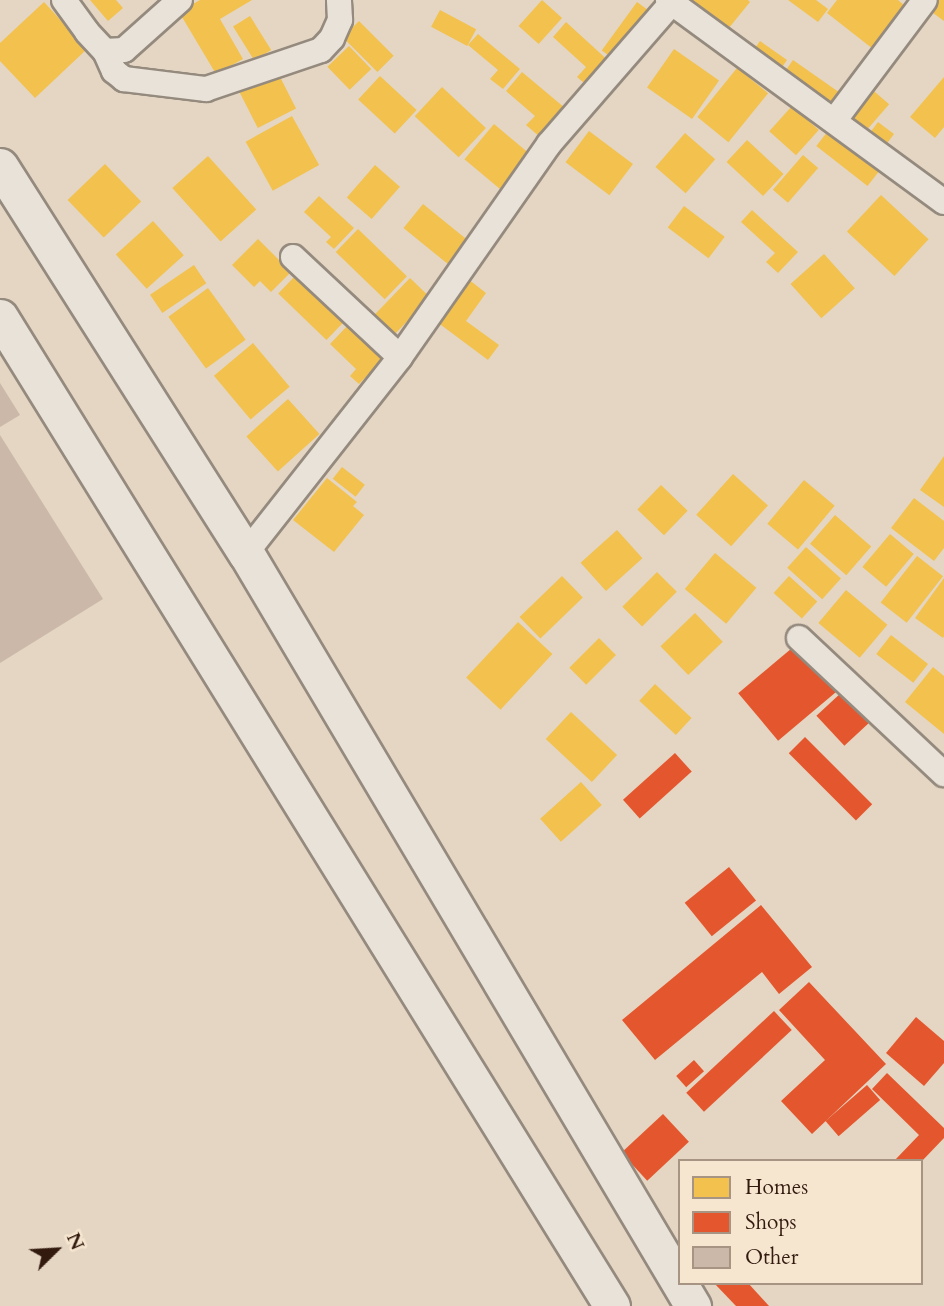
<!DOCTYPE html>
<html>
<head>
<meta charset="utf-8">
<style>
  body { margin:0 }
  #map { position:relative; width:944px; height:1306px; overflow:hidden; background:#e4d6c3; font-family:Cardo,serif }
  div>[style] { position:absolute }
  .homes>* { inset:0; background:#f2c14e; transform-origin:0 0 }
  .shops>* { inset:0; background:#e4572e; transform-origin:0 0 }
  .building>* { inset:0; background:#cbb8a8 }
  .roads { filter:drop-shadow(2px 0 #958a7e) drop-shadow(-2px 0 #958a7e) drop-shadow(0 2px #958a7e) drop-shadow(0 -2px #958a7e) }
  .street>* { height:24px; margin:-12px; padding:0 12px; transform-origin:12px; border-radius:12px; background:#e9e2d8 }
  .secondary>* { height:35px; margin:-17.5px; padding:0 17.5px; transform-origin:17.5px; border-radius:17.5px; background:#e9e2d8 }
  span { translate:-50% -50%; white-space:nowrap; text-align:center; line-height:1.15; -webkit-text-stroke:7px #f6e6d0; paint-order:stroke }
  .legend { position:absolute; left:678px; top:1159px; width:245px; height:126px; box-sizing:border-box; background:#f6e6d0; border:2px solid #a89483; margin:0; padding:9px 12px; list-style:none; font-size:21px; color:#331a0f }
  .legend li { display:flex; align-items:center; gap:14px; height:35px }
  .legend b { width:35px; border:2px solid #a89483 }
  .north { position:absolute; left:21px; top:1215px; width:70px; height:70px; -webkit-text-stroke:5px #f6e6d0; paint-order:stroke; rotate:66deg; font-size:19px; font-weight:700; line-height:28px; text-align:center; color:#331a0f }
  .north::after { content:''; display:block; margin:auto; width:24px; height:32px; background:#331a0f; clip-path:polygon(50% 0,100% 100%,50% 72%,0 100%) }
</style>
</head>
<body>
<div id="map">
  <div class="homes">
    <i style="clip-path:polygon(90px 0,116px 0,123px 8px,108px 21px)"></i>
    <i style="clip-path:polygon(200px 0,252px 0,220px 19px,243px 59px,216px 74px,179px 12px)"></i>
    <i style="left:542px;top:0;width:27px;height:35px;rotate:42deg"></i>
    <i style="clip-path:polygon(683px 0,748px 0,750px 2px,724px 34px)"></i>
    <i style="clip-path:polygon(788px 0,816px 0,828px 9px,818px 22px)"></i>
    <i style="clip-path:polygon(837px 0,898px 0,905px 6px,873px 49px,827px 13px)"></i>
    <i style="clip-path:polygon(936px 0,944px 0,944px 21px,929px 10px)"></i>
    <i style="clip-path:polygon(44px 2px,87px 49px,35px 98px,0 61px,0 43px)"></i>
    <i style="left:637px;top:2px;width:17px;height:60px;rotate:36deg"></i>
    <i style="left:440px;top:10px;width:41px;height:19px;rotate:28deg"></i>
    <i style="left:250px;top:16px;width:40px;height:20px;rotate:58deg"></i>
    <i style="left:359px;top:21px;width:49px;height:23px;rotate:45deg"></i>
    <i style="clip-path:polygon(566px 22px,612px 64px,590px 88px,577px 77px,586px 67px,553px 37px)"></i>
    <i style="clip-path:polygon(478px 34px,520px 69px,503px 89px,490px 79px,498px 70px,468px 45px)"></i>
    <i style="left:760px;top:41px;width:33px;height:16px;rotate:35deg"></i>
    <i style="left:349px;top:46px;width:32px;height:30px;rotate:46deg"></i>
    <i style="left:674px;top:49px;width:55px;height:47px;rotate:35deg"></i>
    <i style="left:793px;top:60px;width:58px;height:19px;rotate:35deg"></i>
    <i style="left:737px;top:68px;width:40px;height:63px;rotate:39deg"></i>
    <i style="left:277px;top:71px;width:42px;height:43px;rotate:63deg"></i>
    <i style="clip-path:polygon(522px 72px,565px 108px,540px 137px,526px 125px,535px 116px,506px 91px)"></i>
    <i style="left:380px;top:76px;width:50px;height:32px;rotate:43deg"></i>
    <i style="clip-path:polygon(944px 77px,944px 127px,935px 138px,910px 117px)"></i>
    <i style="left:868px;top:86px;width:28px;height:42px;rotate:41deg"></i>
    <i style="left:442px;top:87px;width:60px;height:40px;rotate:43deg"></i>
    <i style="left:792px;top:106px;width:36px;height:34px;rotate:42deg"></i>
    <i style="left:292px;top:116px;width:56px;height:53px;rotate:61deg"></i>
    <i style="left:878px;top:122px;width:20px;height:19px;rotate:37deg"></i>
    <i style="left:494px;top:124px;width:48px;height:46px;rotate:40deg"></i>
    <i style="left:589px;top:131px;width:55px;height:39px;rotate:37deg"></i>
    <i style="left:828px;top:131px;width:65px;height:19px;rotate:38deg"></i>
    <i style="left:685px;top:133px;width:40px;height:45px;rotate:41deg"></i>
    <i style="left:747px;top:140px;width:50px;height:30px;rotate:43deg"></i>
    <i style="left:803px;top:155px;width:20px;height:46px;rotate:41deg"></i>
    <i style="left:208px;top:156px;width:72px;height:48px;rotate:48deg"></i>
    <i style="left:105px;top:164px;width:52px;height:52px;rotate:46deg"></i>
    <i style="left:375px;top:165px;width:33px;height:43px;rotate:41deg"></i>
    <i style="left:881px;top:195px;width:65px;height:50px;rotate:43deg"></i>
    <i style="clip-path:polygon(319px 196px,354px 228px,334px 249px,326px 242px,331px 237px,304px 212px)"></i>
    <i style="left:423px;top:204px;width:58px;height:31px;rotate:39deg"></i>
    <i style="left:684px;top:206px;width:51px;height:27px;rotate:37deg"></i>
    <i style="clip-path:polygon(752px 210px,798px 252px,778px 273px,766px 262px,775px 253px,741px 222px)"></i>
    <i style="left:153px;top:221px;width:46px;height:50px;rotate:48deg"></i>
    <i style="left:358px;top:229px;width:68px;height:32px;rotate:44deg"></i>
    <i style="clip-path:polygon(258px 239px,291px 272px,271px 292px,260px 281px,254px 287px,232px 265px)"></i>
    <i style="left:824px;top:254px;width:46px;height:45px;rotate:48deg"></i>
    <i style="left:194px;top:265px;width:22px;height:53px;rotate:56deg"></i>
    <i style="left:297px;top:274px;width:67px;height:27px;rotate:44deg"></i>
    <i style="left:410px;top:278px;width:28px;height:50px;rotate:44deg"></i>
    <i style="clip-path:polygon(468px 279px,486px 293px,466px 321px,499px 345px,488px 360px,437px 322px)"></i>
    <i style="left:208px;top:288px;width:64px;height:49px;rotate:54deg"></i>
    <i style="clip-path:polygon(349px 324px,384px 358px,359px 384px,350px 376px,356px 369px,330px 344px)"></i>
    <i style="left:253px;top:343px;width:57px;height:51px;rotate:50deg"></i>
    <i style="left:288px;top:399px;width:47px;height:56px;rotate:48deg"></i>
    <i style="clip-path:polygon(944px 456px,944px 507px,920px 490px)"></i>
    <i style="left:342px;top:467px;width:29px;height:15px;rotate:38deg"></i>
    <i style="left:733px;top:474px;width:47px;height:55px;rotate:42deg"></i>
    <i style="clip-path:polygon(327px 478px,357px 502px,353px 506px,364px 515px,334px 552px,293px 520px)"></i>
    <i style="left:804px;top:480px;width:40px;height:57px;rotate:40deg"></i>
    <i style="left:661px;top:485px;width:37px;height:34px;rotate:44deg"></i>
    <i style="clip-path:polygon(914px 498px,944px 521px,944px 548px,934px 561px,891px 528px)"></i>
    <i style="left:835px;top:515px;width:48px;height:38px;rotate:41deg"></i>
    <i style="left:617px;top:530px;width:38px;height:49px;rotate:48deg"></i>
    <i style="left:890px;top:534px;width:31px;height:43px;rotate:40deg"></i>
    <i style="left:806px;top:547px;width:47px;height:28px;rotate:42deg"></i>
    <i style="left:715px;top:553px;width:54px;height:47px;rotate:40deg"></i>
    <i style="left:917px;top:556px;width:33px;height:59px;rotate:38deg"></i>
    <i style="left:657px;top:572px;width:28px;height:49px;rotate:45deg"></i>
    <i style="left:562px;top:576px;width:30px;height:59px;rotate:46deg"></i>
    <i style="left:789px;top:576px;width:38px;height:23px;rotate:42deg"></i>
    <i style="clip-path:polygon(944px 578px,944px 636px,943px 638px,915px 618px)"></i>
    <i style="left:846px;top:590px;width:54px;height:43px;rotate:40deg"></i>
    <i style="left:695px;top:613px;width:40px;height:48px;rotate:46deg"></i>
    <i style="left:518px;top:622px;width:47px;height:76px;rotate:43deg"></i>
    <i style="left:891px;top:635px;width:47px;height:24px;rotate:38deg"></i>
    <i style="left:599px;top:638px;width:24px;height:42px;rotate:45deg"></i>
    <i style="clip-path:polygon(933px 667px,944px 676px,944px 734px,905px 702px)"></i>
    <i style="left:655px;top:684px;width:50px;height:23px;rotate:43deg"></i>
    <i style="left:571px;top:712px;width:63px;height:37px;rotate:43deg"></i>
    <i style="left:581px;top:782px;width:31px;height:55px;rotate:48deg"></i>
  </div>
  <div class="shops">
    <i style="left:798px;top:643px;width:62px;height:78px;rotate:50deg"></i>
    <i style="left:842px;top:692px;width:41px;height:35px;rotate:47deg"></i>
    <i style="left:805px;top:737px;width:95px;height:23px;rotate:45deg"></i>
    <i style="left:675px;top:753px;width:25px;height:70px;rotate:48deg"></i>
    <i style="left:729px;top:867px;width:43px;height:57px;rotate:51deg"></i>
    <i style="clip-path:polygon(761px 905px,812px 967px,779px 994px,762px 972px,655px 1060px,622px 1020px)"></i>
    <i style="clip-path:polygon(809px 982px,886px 1064px,812px 1134px,781px 1101px,825px 1060px,779px 1010px)"></i>
    <i style="left:774px;top:1011px;width:26px;height:120px;rotate:47deg"></i>
    <i style="clip-path:polygon(916px 1017px,944px 1041px,944px 1063px,924px 1086px,886px 1053px)"></i>
    <i style="left:694px;top:1060px;width:15px;height:24px;rotate:48deg"></i>
    <i style="clip-path:polygon(887px 1073px,944px 1128px,944px 1138px,922px 1161px,894px 1161px,919px 1135px,872px 1089px)"></i>
    <i style="left:867px;top:1085px;width:20px;height:55px;rotate:49deg"></i>
    <i style="left:663px;top:1114px;width:38px;height:57px;rotate:47deg"></i>
    <i style="clip-path:polygon(714px 1283px,748px 1283px,769px 1306px,736px 1306px)"></i>
  </div>
  <div class="building">
    <i style="clip-path:polygon(0 383px,20px 415px,0 427px)"></i>
    <i style="clip-path:polygon(0 435px,103px 599px,0 663px)"></i>
  </div>
  <div class="roads">
    <div class="street">
      <i style="left:64px;top:0;width:39px;rotate:54deg"></i>
      <i style="left:87px;top:32px;width:26px;rotate:47deg"></i>
      <i style="left:105px;top:51px;width:19px;rotate:-3deg"></i>
      <i style="left:124px;top:50px;width:75px;rotate:-41.8deg"></i>
      <i style="left:668px;top:0;width:342px;rotate:36.2deg"></i>
      <i style="left:105px;top:51px;width:22px;rotate:66deg"></i>
      <i style="left:114px;top:71px;width:13px;rotate:39deg"></i>
      <i style="left:124px;top:79px;width:83px;rotate:7deg"></i>
      <i style="left:206px;top:89px;width:121px;rotate:-18.7deg"></i>
      <i style="left:321px;top:50px;width:16px;rotate:-47deg"></i>
      <i style="left:332px;top:38px;width:20px;rotate:-66deg"></i>
      <i style="left:340px;top:20px;width:20px;rotate:-93deg"></i>
      <i style="left:834px;top:121px;width:151px;rotate:-53.1deg"></i>
      <i style="left:293px;top:257px;width:146px;rotate:43.1deg"></i>
      <i style="left:246px;top:553px;width:249px;rotate:-51.8deg"></i>
      <i style="left:400px;top:357px;width:260px;rotate:-55deg"></i>
      <i style="left:549px;top:144px;width:191px;rotate:-49deg"></i>
      <i style="left:799px;top:638px;width:199px;rotate:43.2deg"></i>
    </div>
    <div class="secondary">
      <i style="left:0;top:166px;width:459px;rotate:57.6deg"></i>
      <i style="left:246px;top:553px;width:876px;rotate:59.31deg"></i>
      <i style="left:0;top:317px;width:1163px;rotate:58.25deg"></i>
    </div>
  </div>
  <ul class="legend">
  <li><b style="height:19px;background:#f2c14e"></b>Homes</li>
  <li><b style="height:19px;background:#e4572e"></b>Shops</li>
  <li><b style="height:19px;background:#cbb8a8"></b>Other</li>
  </ul>
  <div class="north">N</div>
</div>
</body>
</html>
